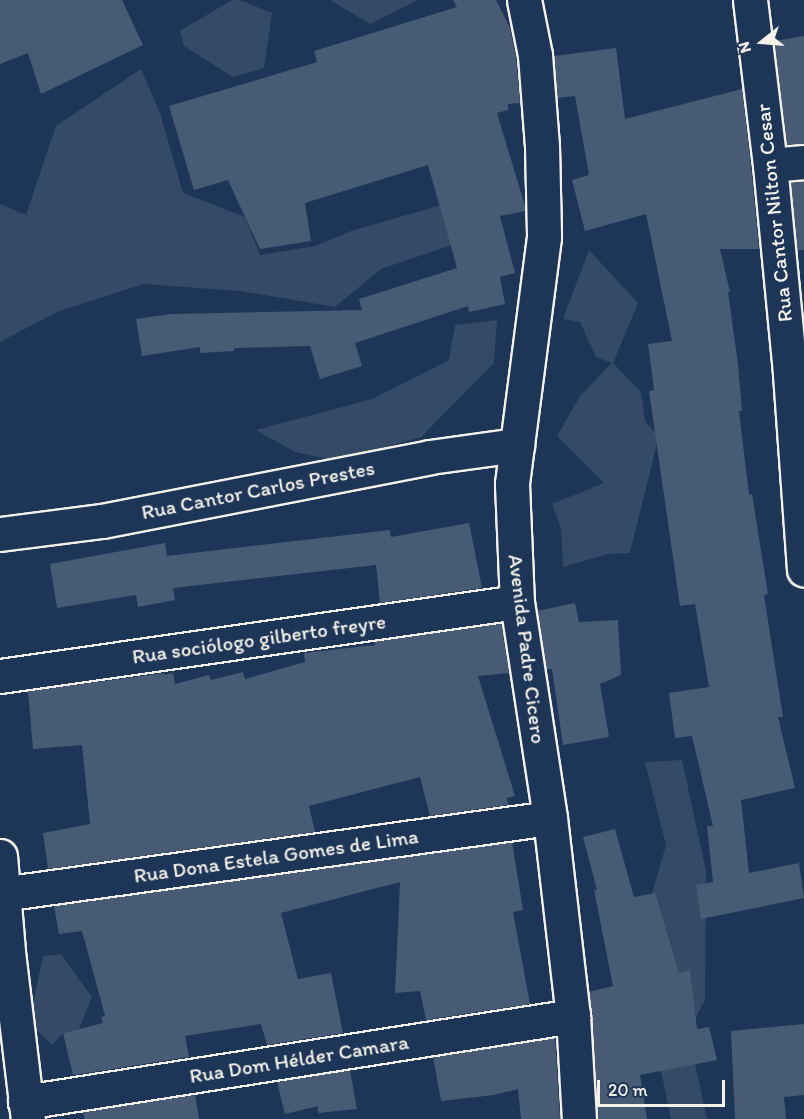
<!DOCTYPE html>
<html>
<head>
<meta charset="utf-8">
<style>
  body { margin:0 }
  #map { position:relative; width:804px; height:1119px; overflow:hidden; background:#1d3557; font-family:Itim,sans-serif }
  div>[style] { position:absolute }
  .green>* { inset:0; background:#354a67 }
  .building>* { inset:0; background:#485b74 }
  .roads { filter:drop-shadow(2px 0 #f4f1e8) drop-shadow(-2px 0 #f4f1e8) drop-shadow(0 2px #f4f1e8) drop-shadow(0 -2px #f4f1e8) }
  .minor>* { height:33px; margin:-16.5px; padding:0 16.5px; transform-origin:16.5px; border-radius:16.5px; background:#1d3557 }
  span { translate:-50% -50%; white-space:nowrap; text-align:center; line-height:1.15; -webkit-text-stroke:4.5px #1d3557; paint-order:stroke }
  .street-label { font-size:21px; color:#f4f1e8 }
  .north { position:absolute; left:732px; top:12px; width:60px; height:60px; -webkit-text-stroke:4px #1d3557; paint-order:stroke; rotate:253deg; font-size:16px; font-weight:700; line-height:24px; text-align:center; color:#f4f1e8 }
  .north::after { content:''; display:block; margin:auto; width:21px; height:27px; background:#f4f1e8; clip-path:polygon(50% 0,100% 100%,50% 72%,0 100%) }
  .scale { position:absolute; left:597px; top:1080px; width:128px; height:27px; box-sizing:border-box; border:3px solid #f4f1e8; border-top:0; padding-left:8px; font-size:18px; line-height:21px; white-space:nowrap; color:#f4f1e8; -webkit-text-stroke:4px #1d3557; paint-order:stroke }
</style>
</head>
<body>
<div id="map">
  <div class="green">
    <i style="clip-path:polygon(232px 0,240px 0,272px 13px,264px 68px,233px 77px,184px 46px,180px 31px)"></i>
    <i style="clip-path:polygon(330px 0,418px 0,370px 24px)"></i>
    <i style="clip-path:polygon(141px 69px,160px 113px,183px 193px,245px 217px,260px 255px,315px 246px,351px 231px,469px 197px,484px 234px,381px 269px,335px 307px,240px 291px,143px 284px,57px 312px,0 342px,0 204px,26px 215px,56px 126px)"></i>
    <i style="clip-path:polygon(589px 250px,638px 303px,613px 363px,641px 392px,645px 422px,659px 435px,630px 553px,608px 554px,563px 567px,561px 528px,552px 504px,604px 483px,557px 436px,580px 396px,612px 363px,596px 357px,580px 322px,563px 319px)"></i>
    <i style="clip-path:polygon(497px 320px,494px 363px,421px 437px,337px 461px,295px 452px,256px 430px,372px 399px,449px 360px,455px 325px)"></i>
    <i style="clip-path:polygon(682px 760px,706px 871px,705px 1000px,688px 1032px,707px 1119px,671px 1119px,636px 949px,666px 845px,645px 762px)"></i>
    <i style="clip-path:polygon(61px 954px,92px 997px,79px 1029px,63px 1033px,52px 1045px,29px 1023px,43px 956px)"></i>
  </div>
  <div class="building">
    <i style="clip-path:polygon(0 0,122px 0,143px 45px,41px 94px,28px 53px,0 64px)"></i>
    <i style="clip-path:polygon(453px 0,496px 0,510px 28px,516px 58px,520px 103px,508px 104px,508px 110px,497px 113px,525px 206px,525px 211px,500px 216px,515px 273px,500px 277px,505px 304px,469px 312px,468px 306px,355px 343px,362px 366px,320px 379px,310px 346px,234px 348px,234px 351px,200px 353px,200px 347px,142px 356px,136px 319px,171px 314px,362px 310px,359px 299px,457px 268px,428px 165px,305px 203px,311px 241px,260px 249px,228px 180px,194px 190px,169px 106px,317px 62px,314px 51px,457px 7px)"></i>
    <i style="clip-path:polygon(804px 36px,804px 144px,786px 145px,774px 41px)"></i>
    <i style="clip-path:polygon(616px 48px,625px 119px,742px 89px,751px 167px,759px 249px,720px 249px,730px 292px,728px 292px,738px 364px,742px 411px,739px 411px,749px 495px,752px 494px,768px 594px,764px 595px,783px 717px,778px 717px,795px 788px,741px 800px,749px 873px,799px 863px,804px 898px,701px 919px,696px 885px,713px 882px,707px 826px,713px 826px,692px 736px,675px 738px,669px 693px,709px 687px,695px 604px,680px 606px,649px 391px,654px 390px,648px 344px,672px 341px,646px 214px,585px 231px,572px 180px,589px 175px,575px 96px,557px 98px,554px 56px)"></i>
    <i style="clip-path:polygon(804px 181px,804px 250px,797px 250px,790px 182px)"></i>
    <i style="clip-path:polygon(469px 523px,482px 588px,380px 603px,376px 565px,173px 588px,175px 600px,138px 607px,136px 595px,57px 608px,50px 564px,165px 543px,167px 556px,390px 530px,391px 537px)"></i>
    <i style="clip-path:polygon(575px 603px,579px 622px,618px 620px,621px 675px,600px 684px,609px 737px,563px 745px,552px 669px,546px 669px,537px 611px)"></i>
    <i style="clip-path:polygon(501px 623px,509px 673px,478px 676px,515px 796px,507px 798px,508px 805px,430px 816px,420px 777px,309px 806px,315px 832px,48px 869px,43px 833px,90px 824px,82px 745px,33px 749px,28px 691px,164px 673px,164px 675px,173px 673px,175px 684px,209px 675px,211px 680px,243px 672px,245px 679px,305px 662px,304px 653px,375px 645px,375px 641px)"></i>
    <i style="clip-path:polygon(615px 829px,634px 897px,655px 893px,679px 973px,690px 970px,697px 1029px,709px 1027px,717px 1060px,640px 1075px,647px 1119px,598px 1119px,589px 992px,613px 986px,594px 890px,597px 890px,583px 837px)"></i>
    <i style="clip-path:polygon(512px 842px,523px 910px,513px 912px,530px 1004px,426px 1020px,420px 991px,395px 993px,400px 882px,281px 913px,298px 979px,331px 973px,343px 1033px,267px 1045px,261px 1024px,185px 1036px,189px 1057px,73px 1075px,63px 1033px,103px 1023px,101px 1017px,105px 1016px,82px 931px,59px 934px,54px 906px)"></i>
    <i style="clip-path:polygon(804px 1024px,804px 1095px,784px 1097px,786px 1119px,735px 1119px,731px 1031px)"></i>
    <i style="clip-path:polygon(555px 1038px,560px 1119px,521px 1119px,518px 1089px,494px 1095px,441px 1101px,433px 1057px)"></i>
    <i style="clip-path:polygon(350px 1070px,357px 1109px,318px 1113px,318px 1106px,285px 1114px,277px 1082px)"></i>
    <i style="clip-path:polygon(195px 1094px,199px 1119px,85px 1119px,83px 1112px)"></i>
  </div>
  <div class="roads">
    <div class="minor">
      <i style="left:524px;top:0;width:56px;rotate:78.7deg"></i>
      <i style="left:535px;top:55px;width:91px;rotate:85.6deg"></i>
      <i style="left:542px;top:146px;width:91px;rotate:88.7deg"></i>
      <i style="left:544px;top:237px;width:249px;rotate:97.4deg"></i>
      <i style="left:512px;top:484px;width:118px;rotate:87.6deg"></i>
      <i style="left:517px;top:602px;width:219px;rotate:81.3deg"></i>
      <i style="left:550px;top:818px;width:199px;rotate:83.4deg"></i>
      <i style="left:573px;top:1016px;width:103px;rotate:86.7deg"></i>
      <i style="left:750px;top:0;width:166px;rotate:83.1deg"></i>
      <i style="left:770px;top:165px;width:210px;rotate:84.5deg"></i>
      <i style="left:790px;top:374px;width:196px;rotate:85.9deg"></i>
      <i style="left:770px;top:165px;width:34px;rotate:-5deg"></i>
      <i style="left:0;top:534px;width:103px;rotate:-7.3deg"></i>
      <i style="left:102px;top:521px;width:334px;rotate:-11deg"></i>
      <i style="left:430px;top:457px;width:88px;rotate:-7.9deg"></i>
      <i style="left:0;top:676px;width:522px;rotate:-8.15deg"></i>
      <i style="left:0;top:856px;width:96px;rotate:85.2deg"></i>
      <i style="left:8px;top:952px;width:168px;rotate:83.2deg"></i>
      <i style="left:2px;top:894px;width:553px;rotate:-7.9deg"></i>
      <i style="left:25px;top:1102px;width:555px;rotate:-8.92deg"></i>
    </div>
  </div>
  <div class="street-label">
    <span style="left:774px;top:213px;rotate:-96deg">Rua Cantor Nilton Cesar</span>
    <span style="left:258px;top:490px;rotate:-11deg">Rua Cantor Carlos Prestes</span>
    <span style="left:259px;top:639px;rotate:-8deg">Rua sociólogo gilberto freyre</span>
    <span style="left:527px;top:649px;rotate:83deg">Avenida Padre Cicero</span>
    <span style="left:276px;top:856px;rotate:-8deg">Rua Dona Estela Gomes de Lima</span>
    <span style="left:299px;top:1059px;rotate:-9deg">Rua Dom Hélder Camara</span>
  </div>
  <div class="north">N</div>
  <div class="scale">20 m</div>
</div>
</body>
</html>
